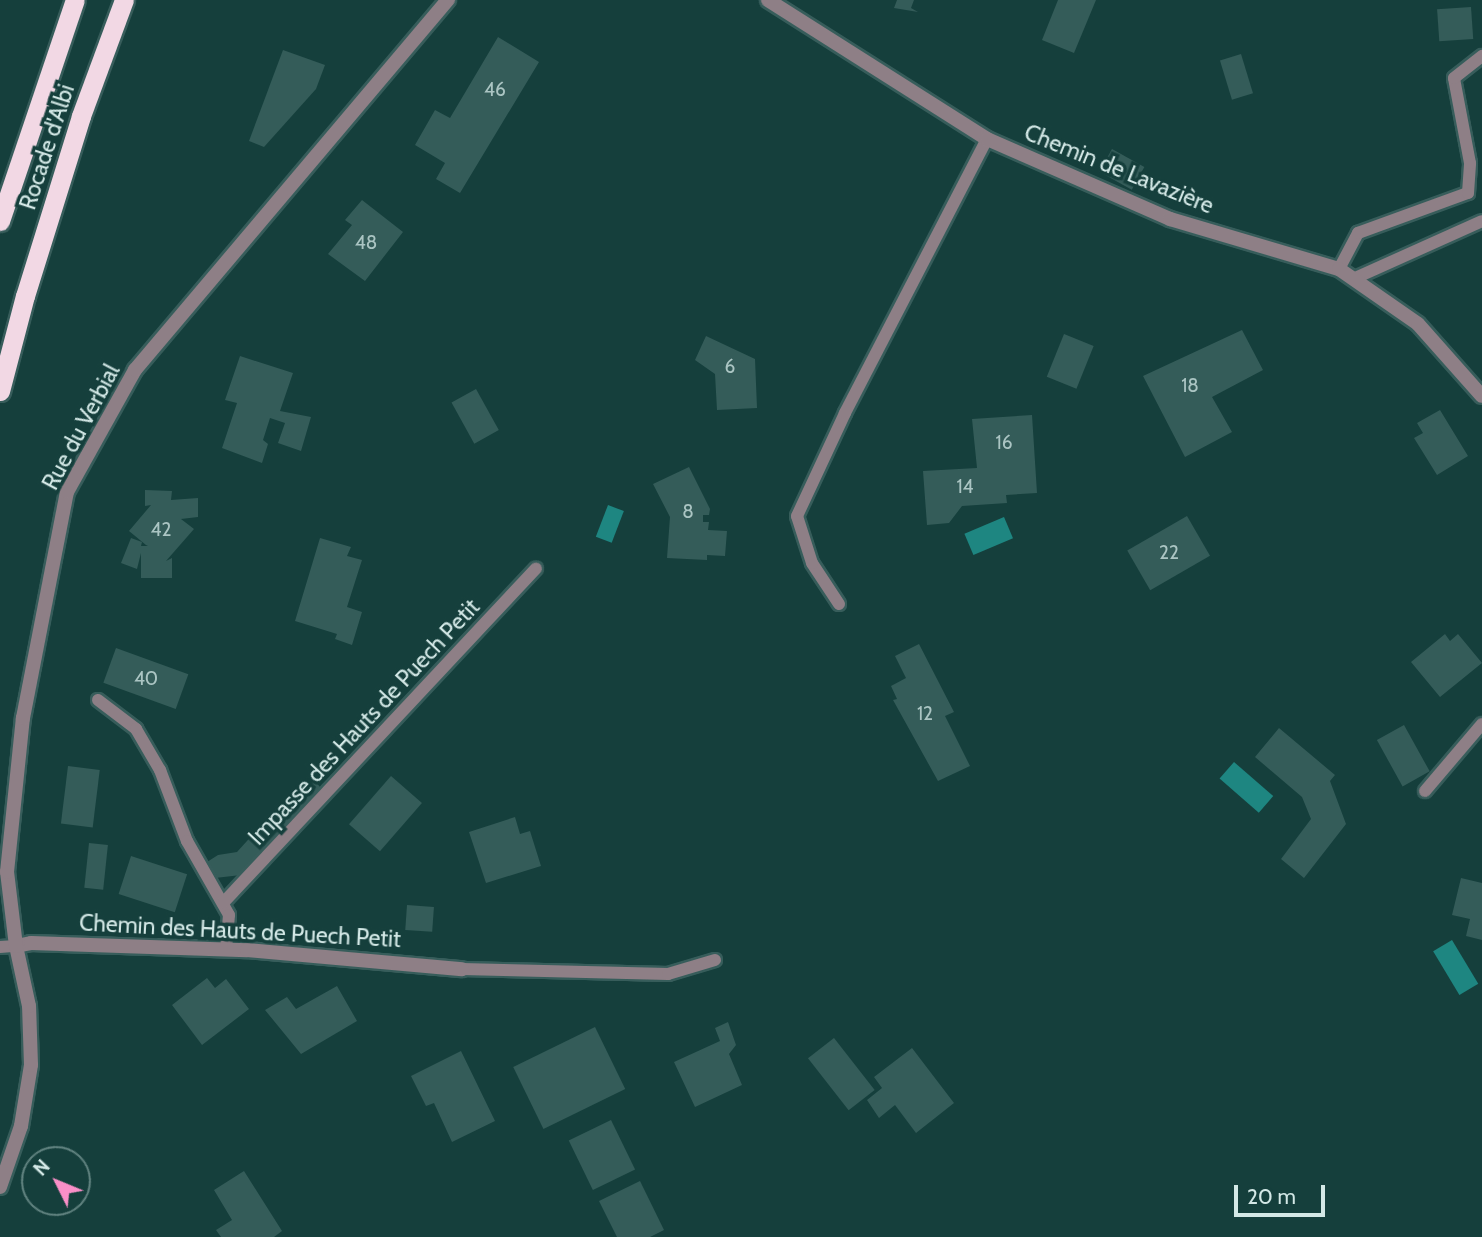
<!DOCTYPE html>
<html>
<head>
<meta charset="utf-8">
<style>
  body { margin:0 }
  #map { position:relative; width:1482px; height:1237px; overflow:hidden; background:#153f3c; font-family:Cabin,sans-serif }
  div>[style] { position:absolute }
  .water>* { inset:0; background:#1e8681; transform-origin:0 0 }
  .building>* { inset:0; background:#345c59; transform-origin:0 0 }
  .roads { filter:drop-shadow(2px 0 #375d5b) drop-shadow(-2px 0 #375d5b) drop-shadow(0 2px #375d5b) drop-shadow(0 -2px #375d5b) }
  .service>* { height:12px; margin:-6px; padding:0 6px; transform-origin:6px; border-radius:6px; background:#8e7f86 }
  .minor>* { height:14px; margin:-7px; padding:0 7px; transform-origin:7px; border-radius:7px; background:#8e7f86 }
  .trunk>* { height:19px; margin:-9.5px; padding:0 9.5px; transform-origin:9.5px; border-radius:9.5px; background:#f2d8e4 }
  span { translate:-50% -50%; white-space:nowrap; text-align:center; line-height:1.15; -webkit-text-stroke:7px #153f3c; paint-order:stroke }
  .number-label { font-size:19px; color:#abc5c3 }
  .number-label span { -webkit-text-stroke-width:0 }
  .street-label { font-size:23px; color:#d3e8e6 }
  .north { position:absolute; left:21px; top:1146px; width:70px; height:70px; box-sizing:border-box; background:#153f3c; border:2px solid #618380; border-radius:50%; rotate:313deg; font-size:19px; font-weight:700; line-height:28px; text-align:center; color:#d3e8e6 }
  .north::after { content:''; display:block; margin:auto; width:24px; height:32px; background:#fa8fc8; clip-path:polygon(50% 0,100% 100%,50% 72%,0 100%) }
  .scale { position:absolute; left:1234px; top:1185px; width:91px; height:32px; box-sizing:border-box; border:4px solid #d3e8e6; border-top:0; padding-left:9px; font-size:21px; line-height:24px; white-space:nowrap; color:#d3e8e6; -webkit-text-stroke:5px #153f3c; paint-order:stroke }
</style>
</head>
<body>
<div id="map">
  <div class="water">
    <i style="left:608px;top:505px;width:17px;height:34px;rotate:21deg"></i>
    <i style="left:1004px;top:517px;width:23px;height:43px;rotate:67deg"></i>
    <i style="left:1234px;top:762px;width:52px;height:22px;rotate:41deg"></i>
    <i style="left:1452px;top:940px;width:51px;height:22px;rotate:59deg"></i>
  </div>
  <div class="building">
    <i style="clip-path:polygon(897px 0,914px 0,911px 8px,918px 12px,894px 8px)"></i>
    <i style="clip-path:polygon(1058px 0,1096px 0,1074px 53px,1042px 40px)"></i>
    <i style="left:1471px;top:7px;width:32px;height:34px;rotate:86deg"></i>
    <i style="clip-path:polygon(498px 37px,539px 62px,460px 193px,436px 179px,445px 163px,415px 145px,435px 110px,450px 118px)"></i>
    <i style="clip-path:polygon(283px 50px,325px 65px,316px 89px,264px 147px,249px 141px)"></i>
    <i style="left:1241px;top:54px;width:41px;height:22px;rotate:73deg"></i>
    <i style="left:1112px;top:149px;width:37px;height:26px;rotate:29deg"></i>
    <i style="clip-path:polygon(362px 200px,403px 232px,365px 281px,328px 254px,352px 225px,345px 220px)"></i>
    <i style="clip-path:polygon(1242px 330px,1263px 370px,1212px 397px,1232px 432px,1185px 457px,1143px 376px)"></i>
    <i style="left:1064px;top:334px;width:32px;height:46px;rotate:22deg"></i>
    <i style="clip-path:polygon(706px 336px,755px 359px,757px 408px,717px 410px,715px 374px,695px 360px)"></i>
    <i style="clip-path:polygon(240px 356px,293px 373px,280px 411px,311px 417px,301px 451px,278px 443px,285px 423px,270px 418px,263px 440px,268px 444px,262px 463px,222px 448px,237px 403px,225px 400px)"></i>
    <i style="left:476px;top:389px;width:47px;height:28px;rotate:61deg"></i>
    <i style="clip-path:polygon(1440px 410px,1468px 456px,1437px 475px,1414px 438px,1423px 433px,1417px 423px)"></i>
    <i style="clip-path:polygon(1032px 415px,1037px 493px,1006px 495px,1007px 503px,962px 506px,949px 523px,927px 525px,923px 471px,977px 468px,972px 419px)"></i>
    <i style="clip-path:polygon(689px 467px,710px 509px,709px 515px,703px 515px,703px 522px,709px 522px,708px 530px,727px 531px,725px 556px,707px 555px,707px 560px,667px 558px,670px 517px,653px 484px)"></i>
    <i style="clip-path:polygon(145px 490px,172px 491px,171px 500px,198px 498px,198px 517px,181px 519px,194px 529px,166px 561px,172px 558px,172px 578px,141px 578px,141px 553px,137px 569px,121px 563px,131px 538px,142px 542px,141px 546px,148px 546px,146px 545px,129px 531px,151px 505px,145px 506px)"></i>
    <i style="left:1187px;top:516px;width:46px;height:69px;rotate:60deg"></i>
    <i style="clip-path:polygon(320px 538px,351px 547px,347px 556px,362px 560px,347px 607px,362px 612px,352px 645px,335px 639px,337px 634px,295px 621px)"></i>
    <i style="clip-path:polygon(1445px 634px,1450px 641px,1458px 634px,1482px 663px,1440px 697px,1411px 662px)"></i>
    <i style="clip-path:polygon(919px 644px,954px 712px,945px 716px,970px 766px,938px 781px,893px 700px,897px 699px,891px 686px,906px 678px,895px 656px)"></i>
    <i style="left:116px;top:648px;width:77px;height:37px;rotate:20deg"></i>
    <i style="left:1404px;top:725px;width:53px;height:31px;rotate:61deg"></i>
    <i style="clip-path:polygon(1279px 728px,1335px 775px,1330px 781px,1346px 824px,1304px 878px,1281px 859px,1311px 819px,1302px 797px,1255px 757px)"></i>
    <i style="left:68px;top:766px;width:32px;height:58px;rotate:7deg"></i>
    <i style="left:391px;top:776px;width:41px;height:64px;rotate:41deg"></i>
    <i style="clip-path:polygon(314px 780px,320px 787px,269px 851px,241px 875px,215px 878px,207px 862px,218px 855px,237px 852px,284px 800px,287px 803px)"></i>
    <i style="clip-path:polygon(515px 817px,520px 834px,530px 831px,541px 866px,486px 883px,469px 832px)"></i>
    <i style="left:89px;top:843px;width:19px;height:45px;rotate:6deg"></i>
    <i style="left:131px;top:856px;width:59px;height:40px;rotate:18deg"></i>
    <i style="clip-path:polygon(1461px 878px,1482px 883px,1482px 940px,1466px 936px,1470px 919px,1452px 915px)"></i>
    <i style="left:407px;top:905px;width:27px;height:25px;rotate:4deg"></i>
    <i style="clip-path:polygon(207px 978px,215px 988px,226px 979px,249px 1009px,202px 1045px,172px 1005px)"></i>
    <i style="clip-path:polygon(337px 986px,357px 1021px,301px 1054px,265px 1010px,287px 997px,296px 1009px)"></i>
    <i style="clip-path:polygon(728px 1022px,736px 1045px,729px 1054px,742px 1085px,695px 1107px,674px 1062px,720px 1041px,715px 1028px)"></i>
    <i style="left:595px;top:1027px;width:69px;height:91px;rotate:64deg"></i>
    <i style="left:834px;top:1038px;width:66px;height:33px;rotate:52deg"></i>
    <i style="clip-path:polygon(912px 1048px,954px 1103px,916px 1133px,895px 1105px,879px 1118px,867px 1100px,882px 1088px,874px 1077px)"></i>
    <i style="clip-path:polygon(461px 1051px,495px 1121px,452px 1142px,434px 1103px,426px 1106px,411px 1076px)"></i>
    <i style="left:611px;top:1120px;width:55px;height:47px;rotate:64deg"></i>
    <i style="clip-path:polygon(244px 1171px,282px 1231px,274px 1237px,221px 1237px,216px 1230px,232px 1220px,214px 1190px)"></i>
    <i style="clip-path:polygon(640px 1181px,664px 1230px,650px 1237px,617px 1237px,599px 1201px)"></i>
  </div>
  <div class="roads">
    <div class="service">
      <i style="left:1339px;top:269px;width:41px;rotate:-62.2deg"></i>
      <i style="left:1358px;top:233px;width:117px;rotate:-20deg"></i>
      <i style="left:1468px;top:193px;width:30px;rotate:-86deg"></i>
      <i style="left:1470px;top:163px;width:86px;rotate:-100.7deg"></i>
      <i style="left:1454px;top:78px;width:36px;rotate:-38deg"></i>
      <i style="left:1353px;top:279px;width:141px;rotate:-24.2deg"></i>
      <i style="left:839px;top:604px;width:49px;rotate:-123.4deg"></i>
      <i style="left:812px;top:563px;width:49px;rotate:-107.7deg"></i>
      <i style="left:797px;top:516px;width:114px;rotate:-65deg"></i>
      <i style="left:845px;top:413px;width:309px;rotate:-62.6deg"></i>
      <i style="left:98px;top:700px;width:48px;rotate:37.3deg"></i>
      <i style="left:136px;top:729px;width:48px;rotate:59.7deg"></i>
      <i style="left:160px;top:770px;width:76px;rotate:69.2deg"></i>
      <i style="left:187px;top:841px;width:85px;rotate:60.4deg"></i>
      <i style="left:229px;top:915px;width:34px;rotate:95deg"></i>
      <i style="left:1425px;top:791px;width:88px;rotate:-49.6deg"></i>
      <i style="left:223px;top:903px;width:458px;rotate:-46.9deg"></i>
      <i style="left:0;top:947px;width:16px;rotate:-4deg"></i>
      <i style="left:462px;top:969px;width:206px;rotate:1.4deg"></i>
      <i style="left:668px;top:974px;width:49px;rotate:-16.6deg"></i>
    </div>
    <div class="minor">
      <i style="left:768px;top:0;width:259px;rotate:32.4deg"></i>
      <i style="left:987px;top:139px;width:200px;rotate:23.6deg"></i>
      <i style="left:1170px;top:219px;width:176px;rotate:16.5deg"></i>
      <i style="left:1339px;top:269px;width:96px;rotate:34.8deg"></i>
      <i style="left:1418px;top:324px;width:96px;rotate:48.4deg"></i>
      <i style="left:16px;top:946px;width:15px;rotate:-11deg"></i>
      <i style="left:31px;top:943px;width:216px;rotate:1.9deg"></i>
      <i style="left:247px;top:950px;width:216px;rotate:5.1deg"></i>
      <i style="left:0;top:1187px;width:65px;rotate:-71deg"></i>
      <i style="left:21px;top:1126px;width:62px;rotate:-80.7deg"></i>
      <i style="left:31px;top:1065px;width:59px;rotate:-91.9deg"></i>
      <i style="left:29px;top:1006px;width:61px;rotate:-102.2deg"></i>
      <i style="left:16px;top:946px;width:75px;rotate:-96.9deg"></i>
      <i style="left:7px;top:872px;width:155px;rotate:-84.1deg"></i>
      <i style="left:23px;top:718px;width:230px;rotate:-79deg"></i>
      <i style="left:67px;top:492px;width:140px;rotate:-60.9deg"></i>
      <i style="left:135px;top:370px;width:485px;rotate:-49.8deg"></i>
    </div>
    <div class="trunk">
      <i style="left:0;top:221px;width:233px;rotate:-71.3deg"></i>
      <i style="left:0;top:391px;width:98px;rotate:-75.3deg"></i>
      <i style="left:25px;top:296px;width:189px;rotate:-72.7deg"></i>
      <i style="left:81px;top:116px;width:124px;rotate:-69.7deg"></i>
    </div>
  </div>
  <div class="number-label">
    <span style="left:495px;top:90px">46</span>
    <span style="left:366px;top:243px">48</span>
    <span style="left:730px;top:367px">6</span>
    <span style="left:1190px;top:386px">18</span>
    <span style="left:1004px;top:443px">16</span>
    <span style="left:965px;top:487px">14</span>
    <span style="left:688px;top:512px">8</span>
    <span style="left:161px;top:530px">42</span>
    <span style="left:1169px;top:553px">22</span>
    <span style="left:146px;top:679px">40</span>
    <span style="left:925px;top:714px">12</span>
  </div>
  <div class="street-label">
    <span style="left:47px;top:147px;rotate:-72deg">Rocade d'Albi</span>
    <span style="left:1119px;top:169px;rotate:22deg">Chemin de Lavazière</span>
    <span style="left:81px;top:427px;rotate:-62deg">Rue du Verbial</span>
    <span style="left:364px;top:722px;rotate:-47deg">Impasse des Hauts de Puech Petit</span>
    <span style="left:240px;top:931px;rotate:3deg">Chemin des Hauts de Puech Petit</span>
  </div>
  <div class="north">N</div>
  <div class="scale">20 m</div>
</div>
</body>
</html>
